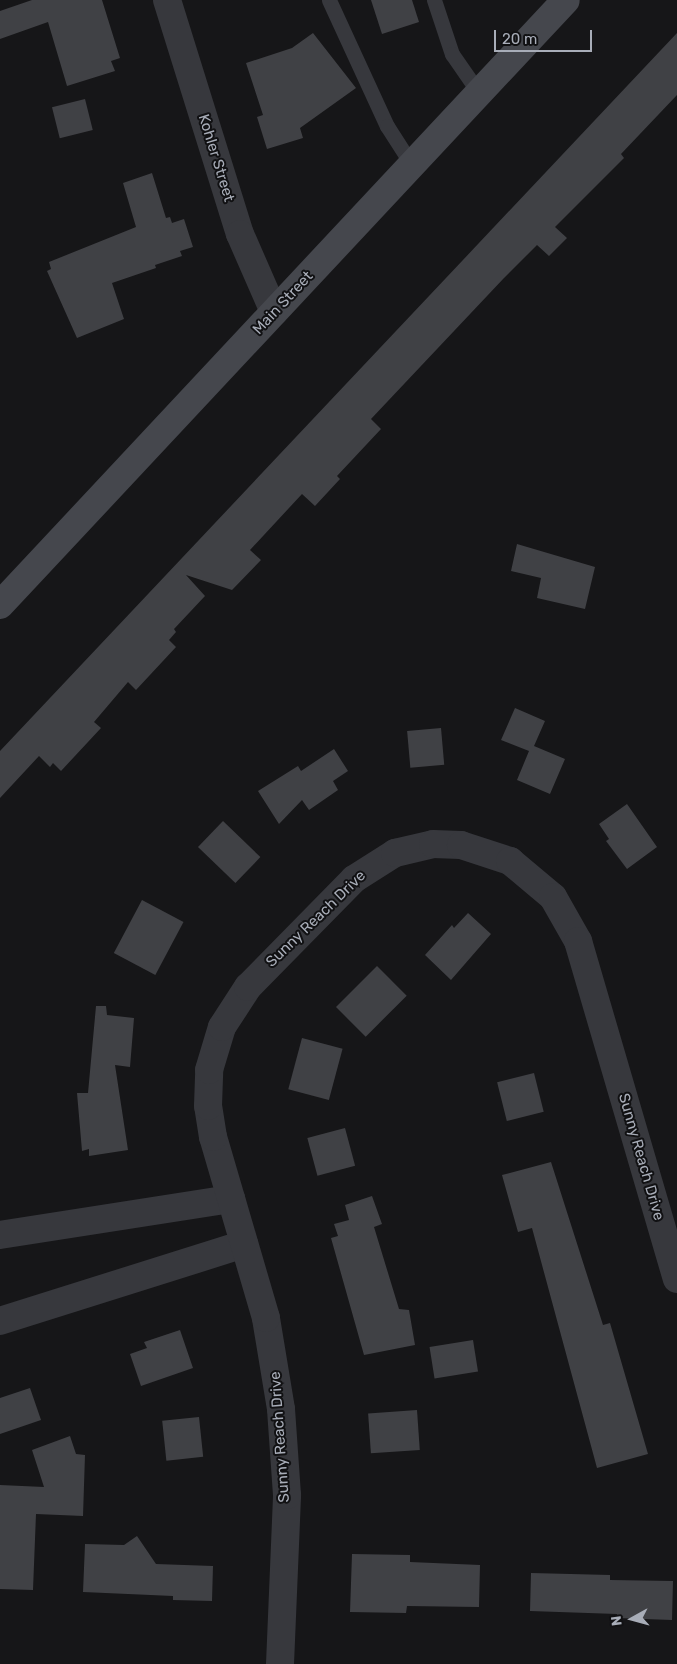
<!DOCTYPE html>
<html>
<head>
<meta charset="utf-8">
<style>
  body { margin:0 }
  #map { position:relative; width:677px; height:1664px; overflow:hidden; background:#161618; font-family:Rubik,sans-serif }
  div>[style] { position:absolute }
  .building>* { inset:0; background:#404145; transform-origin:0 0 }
  .lane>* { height:15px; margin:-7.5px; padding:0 7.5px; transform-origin:7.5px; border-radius:7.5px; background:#37383d }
  .street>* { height:28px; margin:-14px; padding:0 14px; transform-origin:14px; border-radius:14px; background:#37383d }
  .secondary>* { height:28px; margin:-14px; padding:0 14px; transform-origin:14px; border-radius:14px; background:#45474d }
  span { translate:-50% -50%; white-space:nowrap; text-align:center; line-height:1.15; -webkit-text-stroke:4px #111113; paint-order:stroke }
  .street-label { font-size:15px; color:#a8adb8 }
  .north { position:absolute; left:607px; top:1594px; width:50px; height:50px; -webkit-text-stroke:4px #111113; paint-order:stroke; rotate:263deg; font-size:14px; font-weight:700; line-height:20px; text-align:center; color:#a8adb8 }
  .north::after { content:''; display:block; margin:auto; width:18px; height:22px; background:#a8adb8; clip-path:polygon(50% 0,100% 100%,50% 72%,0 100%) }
  .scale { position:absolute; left:494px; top:30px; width:98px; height:22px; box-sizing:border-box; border:2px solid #a8adb8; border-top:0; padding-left:6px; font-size:15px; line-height:18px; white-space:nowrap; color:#a8adb8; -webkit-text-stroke:4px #111113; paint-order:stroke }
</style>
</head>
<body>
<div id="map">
  <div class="building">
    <i style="clip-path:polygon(32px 0,102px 0,120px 58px,111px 61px,115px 71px,67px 86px,48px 22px,0 39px,0 11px)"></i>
    <i style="clip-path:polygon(371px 0,412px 0,419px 22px,382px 34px)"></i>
    <i style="clip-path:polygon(313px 33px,356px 88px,300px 128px,303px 138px,267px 149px,257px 117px,263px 115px,246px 63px,292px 48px)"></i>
    <i style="clip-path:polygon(677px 33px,677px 95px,621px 154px,624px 158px,555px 227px,567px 238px,549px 256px,537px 245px,504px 278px,371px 419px,381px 429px,337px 476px,340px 479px,315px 506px,302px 494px,250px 550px,261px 560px,232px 590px,186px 575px,205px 596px,174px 629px,176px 632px,169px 640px,176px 647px,136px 690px,128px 682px,94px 722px,101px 728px,61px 771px,53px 763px,50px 767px,39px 756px,0 798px,0 751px)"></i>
    <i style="left:85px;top:99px;width:32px;height:34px;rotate:76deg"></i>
    <i style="clip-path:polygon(152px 173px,166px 218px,170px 217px,172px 223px,184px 219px,193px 247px,180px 251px,182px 256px,155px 265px,156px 268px,112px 283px,124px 319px,77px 338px,47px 271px,51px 269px,49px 262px,136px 227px,123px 183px)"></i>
    <i style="clip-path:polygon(517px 544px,595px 567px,585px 609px,537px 598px,541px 578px,511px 571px)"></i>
    <i style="clip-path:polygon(515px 708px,545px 721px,534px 746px,565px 759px,550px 794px,517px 780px,529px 751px,501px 740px)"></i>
    <i style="left:441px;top:728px;width:37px;height:34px;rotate:85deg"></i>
    <i style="clip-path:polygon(334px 749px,348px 771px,333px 781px,338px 790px,309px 810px,302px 800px,279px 824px,258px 791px,298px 766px,301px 771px)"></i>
    <i style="clip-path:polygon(627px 804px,657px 847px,627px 869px,606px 841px,609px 839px,599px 824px)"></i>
    <i style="left:223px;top:821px;width:52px;height:36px;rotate:44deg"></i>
    <i style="left:142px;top:900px;width:47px;height:60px;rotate:28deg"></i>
    <i style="clip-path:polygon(468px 913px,491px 934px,451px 980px,425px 955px,452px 925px,454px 928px)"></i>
    <i style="left:377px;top:966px;width:42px;height:58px;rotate:45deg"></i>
    <i style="clip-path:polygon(96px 1006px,106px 1006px,107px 1015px,134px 1018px,130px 1067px,115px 1065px,128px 1150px,89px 1156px,89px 1149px,82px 1151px,77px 1093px,88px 1093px)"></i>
    <i style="left:302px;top:1038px;width:42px;height:53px;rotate:15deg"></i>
    <i style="left:534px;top:1073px;width:40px;height:38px;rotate:76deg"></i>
    <i style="left:345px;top:1128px;width:39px;height:39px;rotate:75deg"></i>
    <i style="clip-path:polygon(551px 1162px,603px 1325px,610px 1323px,648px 1454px,597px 1468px,532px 1228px,518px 1232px,502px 1175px)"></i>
    <i style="clip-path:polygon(372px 1196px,382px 1224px,374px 1227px,399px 1309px,409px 1310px,415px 1345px,364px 1355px,331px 1238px,338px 1236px,334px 1224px,349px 1220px,345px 1205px)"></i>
    <i style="clip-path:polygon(180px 1330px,193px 1368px,141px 1386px,130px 1354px,147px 1348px,144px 1342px)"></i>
    <i style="left:473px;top:1340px;width:32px;height:44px;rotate:81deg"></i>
    <i style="clip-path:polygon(30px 1388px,41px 1420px,0 1434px,0 1398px)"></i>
    <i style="left:417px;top:1410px;width:40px;height:49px;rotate:86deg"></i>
    <i style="left:199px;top:1417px;width:40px;height:37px;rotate:84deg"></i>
    <i style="clip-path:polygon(70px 1436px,76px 1454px,85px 1455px,83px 1516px,36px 1514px,33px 1590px,0 1589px,0 1485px,44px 1487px,32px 1450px)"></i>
    <i style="clip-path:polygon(137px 1536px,156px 1564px,213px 1566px,212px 1601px,173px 1600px,173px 1596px,83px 1592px,85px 1544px,124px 1545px)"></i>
    <i style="clip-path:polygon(352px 1554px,410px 1555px,410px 1562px,480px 1565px,479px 1607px,407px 1606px,406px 1613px,350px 1612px)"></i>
    <i style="clip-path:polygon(531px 1573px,610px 1575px,610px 1580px,673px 1581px,672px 1620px,617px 1618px,617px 1614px,530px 1611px)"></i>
  </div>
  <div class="lane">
    <i style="left:329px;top:0;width:139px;rotate:65.3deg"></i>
    <i style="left:387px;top:126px;width:46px;rotate:57.3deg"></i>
    <i style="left:434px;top:0;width:57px;rotate:71.6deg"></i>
    <i style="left:452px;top:54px;width:47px;rotate:55.3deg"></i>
  </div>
  <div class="street">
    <i style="left:167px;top:0;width:245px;rotate:72.7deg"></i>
    <i style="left:240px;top:234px;width:85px;rotate:66.4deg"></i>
    <i style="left:0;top:1235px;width:234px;rotate:-8.9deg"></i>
    <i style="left:0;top:1321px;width:256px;rotate:-17.5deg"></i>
    <i style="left:280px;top:1664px;width:169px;rotate:-87.6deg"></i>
    <i style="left:287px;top:1495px;width:86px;rotate:-94deg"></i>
    <i style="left:281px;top:1409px;width:92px;rotate:-99.4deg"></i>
    <i style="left:266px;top:1318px;width:189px;rotate:-106.3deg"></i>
    <i style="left:213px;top:1137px;width:31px;rotate:-99deg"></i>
    <i style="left:208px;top:1106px;width:36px;rotate:-88deg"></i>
    <i style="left:209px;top:1070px;width:45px;rotate:-73.2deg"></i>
    <i style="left:222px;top:1027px;width:48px;rotate:-57deg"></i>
    <i style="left:248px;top:987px;width:151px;rotate:-45.5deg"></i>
    <i style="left:354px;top:879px;width:49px;rotate:-32.4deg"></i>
    <i style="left:395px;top:853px;width:39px;rotate:-13deg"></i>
    <i style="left:433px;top:844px;width:28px;rotate:2deg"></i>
    <i style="left:461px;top:845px;width:52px;rotate:18.1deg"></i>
    <i style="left:510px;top:861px;width:56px;rotate:39.9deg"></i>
    <i style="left:553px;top:897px;width:51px;rotate:60.4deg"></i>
    <i style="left:578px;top:941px;width:352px;rotate:73.7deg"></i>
  </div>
  <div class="secondary">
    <i style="left:0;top:605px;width:828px;rotate:-46.91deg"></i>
  </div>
  <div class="street-label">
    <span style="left:216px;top:158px;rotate:73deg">Kohler Street</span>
    <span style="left:283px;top:303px;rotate:-47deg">Main Street</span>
    <span style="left:316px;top:919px;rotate:-44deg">Sunny Reach Drive</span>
    <span style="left:641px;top:1157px;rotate:74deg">Sunny Reach Drive</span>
    <span style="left:280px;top:1437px;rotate:-94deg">Sunny Reach Drive</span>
  </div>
  <div class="north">N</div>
  <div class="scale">20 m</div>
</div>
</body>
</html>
